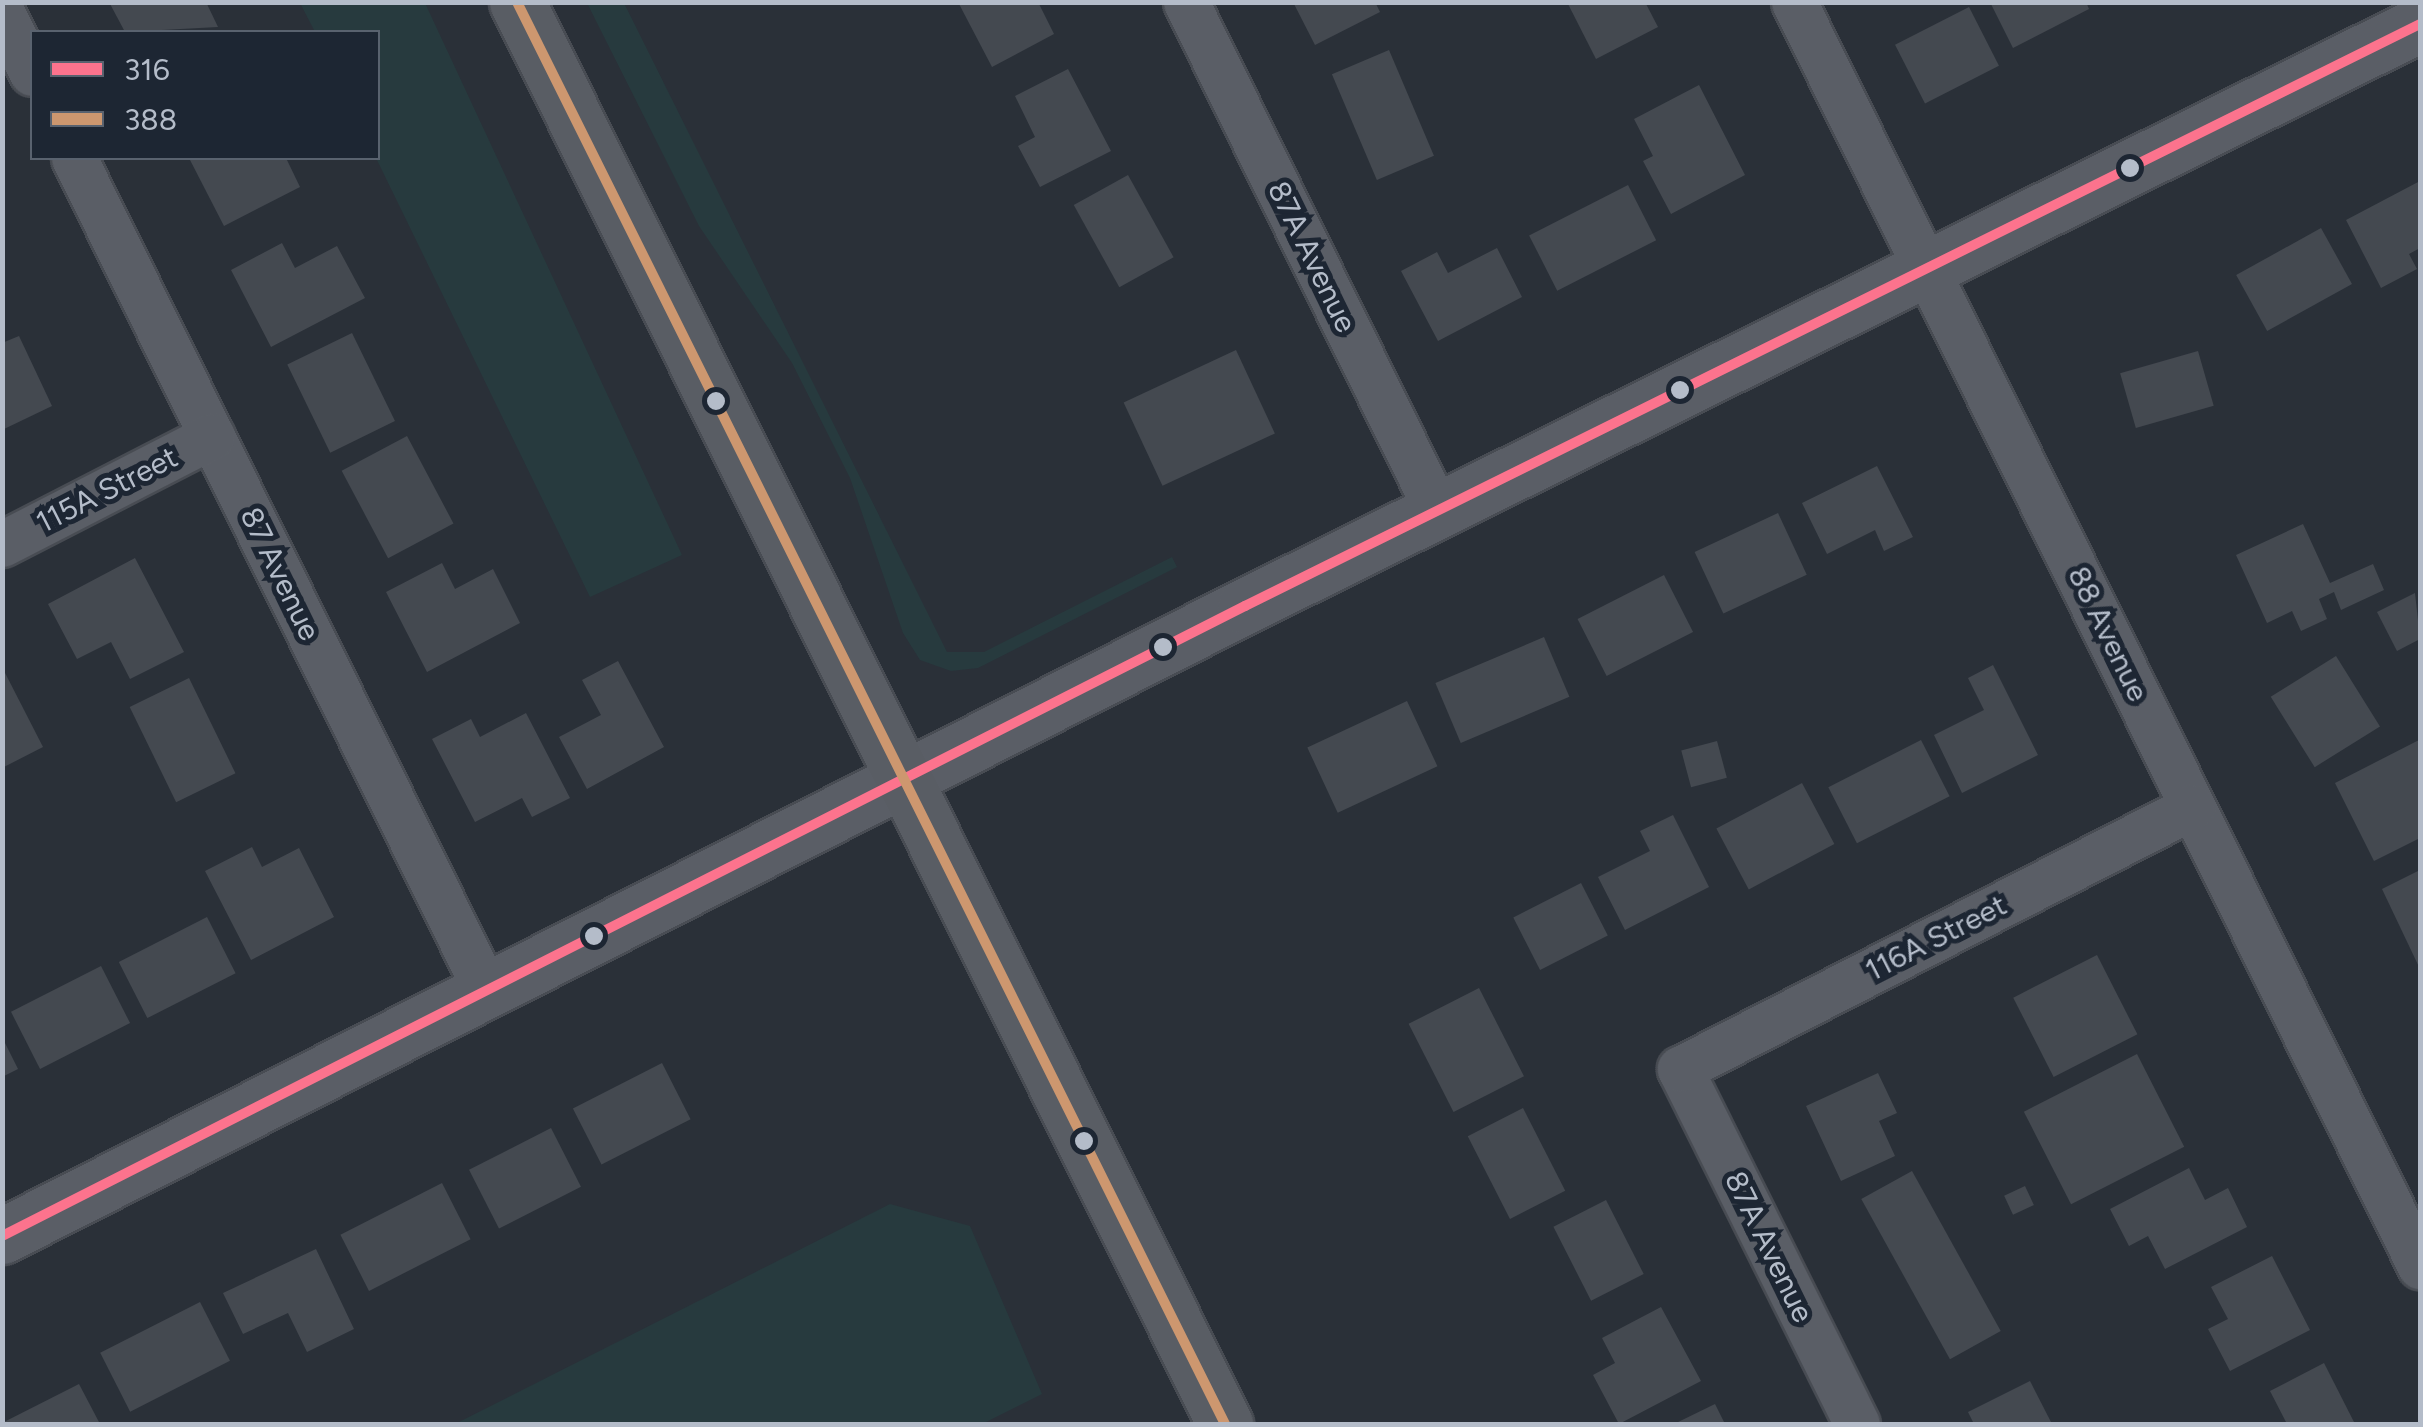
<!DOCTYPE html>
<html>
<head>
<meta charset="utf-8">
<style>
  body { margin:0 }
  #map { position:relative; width:2423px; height:1427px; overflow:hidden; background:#2a3038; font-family:Figtree,sans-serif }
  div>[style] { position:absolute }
  .green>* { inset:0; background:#273a3e }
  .building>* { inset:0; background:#444950; transform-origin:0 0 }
  .roads { filter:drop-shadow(2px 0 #484c53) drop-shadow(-2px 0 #484c53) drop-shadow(0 2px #484c53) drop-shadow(0 -2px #484c53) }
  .minor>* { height:45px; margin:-22.5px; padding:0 22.5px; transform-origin:22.5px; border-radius:22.5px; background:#5a5e66 }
  .tertiary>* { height:55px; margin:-27.5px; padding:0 27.5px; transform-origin:27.5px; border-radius:27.5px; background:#5a5e66 }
  .secondary>* { height:55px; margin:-27.5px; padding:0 27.5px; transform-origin:27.5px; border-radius:27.5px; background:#595d64 }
  .bus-1>* { height:10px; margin:-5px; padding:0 5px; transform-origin:5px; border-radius:5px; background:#fc738d }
  .bus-2>* { height:10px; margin:-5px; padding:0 5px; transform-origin:5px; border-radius:5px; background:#cd976f }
  .dots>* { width:28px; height:28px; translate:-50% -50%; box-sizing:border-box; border:5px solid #1d2633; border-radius:50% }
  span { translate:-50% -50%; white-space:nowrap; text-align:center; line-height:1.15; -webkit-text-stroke:10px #1d2633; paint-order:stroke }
  .street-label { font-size:30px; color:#b4bcc9 }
  .frame { position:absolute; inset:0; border:5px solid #b4bcc9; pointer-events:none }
  .legend { position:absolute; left:30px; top:30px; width:350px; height:130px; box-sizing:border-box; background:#1d2633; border:2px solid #59626f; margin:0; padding:12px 18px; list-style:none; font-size:30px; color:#b4bcc9 }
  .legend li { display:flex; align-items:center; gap:20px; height:50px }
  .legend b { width:50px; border:2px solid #59626f }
</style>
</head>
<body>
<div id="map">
  <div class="green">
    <i style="clip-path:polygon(300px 3px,425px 3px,682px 555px,590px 597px,376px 158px,378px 32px,315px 32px)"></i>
    <i style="clip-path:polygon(587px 3px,624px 3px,947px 652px,984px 652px,1172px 557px,1177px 567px,978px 668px,951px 671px,920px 660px,903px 633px,850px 478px,792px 363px,699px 226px)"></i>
    <i style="clip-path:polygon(890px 1204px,970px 1226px,1042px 1394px,982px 1424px,455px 1424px)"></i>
  </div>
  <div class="building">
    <i style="clip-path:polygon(109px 2px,206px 2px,218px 27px,125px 32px)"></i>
    <i style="clip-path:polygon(958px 2px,1038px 2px,1054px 34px,992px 67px)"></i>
    <i style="clip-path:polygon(1293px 2px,1375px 2px,1380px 12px,1315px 45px)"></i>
    <i style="clip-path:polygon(1567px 2px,1645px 2px,1658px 27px,1596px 59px)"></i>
    <i style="clip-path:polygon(1990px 2px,2086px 2px,2089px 9px,2013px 48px)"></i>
    <i style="left:1969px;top:7px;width:66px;height:83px;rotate:63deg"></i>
    <i style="left:1389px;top:50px;width:115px;height:62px;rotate:67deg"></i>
    <i style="clip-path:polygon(1068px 69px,1111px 151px,1040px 187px,1018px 146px,1035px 137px,1015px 96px)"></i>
    <i style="clip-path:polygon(1699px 85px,1745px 175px,1671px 214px,1643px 161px,1653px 156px,1634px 119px)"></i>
    <i style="clip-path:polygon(189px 158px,286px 158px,300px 187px,224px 226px)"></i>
    <i style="left:1128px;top:175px;width:94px;height:62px;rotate:61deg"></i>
    <i style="clip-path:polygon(2420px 181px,2420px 248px,2409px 254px,2417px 269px,2381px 288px,2346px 220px)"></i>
    <i style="left:1628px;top:185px;width:62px;height:111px;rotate:63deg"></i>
    <i style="left:2321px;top:228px;width:64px;height:97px;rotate:61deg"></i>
    <i style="clip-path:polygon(282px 243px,295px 268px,337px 246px,365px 298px,271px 347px,231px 270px)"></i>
    <i style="clip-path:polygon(1497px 248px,1522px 297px,1438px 341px,1401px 271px,1437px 252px,1448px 273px)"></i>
    <i style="left:352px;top:333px;width:98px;height:72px;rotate:64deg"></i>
    <i style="clip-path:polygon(19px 336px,52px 406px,2px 430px,2px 343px)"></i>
    <i style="left:1236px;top:350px;width:92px;height:124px;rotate:65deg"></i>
    <i style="left:2198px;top:351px;width:57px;height:81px;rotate:74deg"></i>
    <i style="left:407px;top:436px;width:99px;height:74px;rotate:62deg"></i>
    <i style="clip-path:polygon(1877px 466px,1913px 537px,1884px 551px,1875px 530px,1827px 554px,1802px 503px)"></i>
    <i style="left:1778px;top:513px;width:68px;height:92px;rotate:65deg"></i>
    <i style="clip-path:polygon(2303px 524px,2330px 583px,2373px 564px,2384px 590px,2341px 610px,2334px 592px,2319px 599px,2327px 619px,2301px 631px,2292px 611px,2267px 623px,2236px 555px)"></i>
    <i style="clip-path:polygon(135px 558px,184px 652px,130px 679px,111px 642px,77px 659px,48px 604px)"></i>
    <i style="clip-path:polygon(442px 563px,455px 589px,493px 569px,520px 623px,427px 672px,386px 592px)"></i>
    <i style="left:1664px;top:575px;width:64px;height:97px;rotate:63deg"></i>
    <i style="clip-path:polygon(2415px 593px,2420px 639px,2397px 651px,2377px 612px)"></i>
    <i style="left:1544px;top:637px;width:65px;height:118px;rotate:67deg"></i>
    <i style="left:2336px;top:656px;width:83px;height:77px;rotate:58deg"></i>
    <i style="clip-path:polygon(618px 661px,664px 747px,587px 789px,559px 737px,601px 715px,582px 680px)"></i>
    <i style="clip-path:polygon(1993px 665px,2038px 755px,1962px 793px,1934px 735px,1984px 710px,1968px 678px)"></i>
    <i style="clip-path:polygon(2px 667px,43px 747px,2px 768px)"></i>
    <i style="left:189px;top:678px;width:106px;height:66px;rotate:64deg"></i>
    <i style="left:1407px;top:701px;width:72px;height:110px;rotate:65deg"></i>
    <i style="clip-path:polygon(526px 713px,570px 798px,532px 817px,522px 798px,475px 822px,432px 739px,471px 719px,480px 737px)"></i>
    <i style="left:1921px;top:740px;width:63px;height:104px;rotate:63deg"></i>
    <i style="clip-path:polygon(2419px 740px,2420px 838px,2374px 861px,2335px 783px)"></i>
    <i style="left:1717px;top:741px;width:38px;height:37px;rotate:75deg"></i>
    <i style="left:1802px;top:783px;width:69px;height:97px;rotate:62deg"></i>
    <i style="clip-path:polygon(1673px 815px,1709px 887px,1625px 930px,1598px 877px,1650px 851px,1640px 831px)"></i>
    <i style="clip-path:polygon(252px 847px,262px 867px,299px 848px,334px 917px,251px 960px,205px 871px)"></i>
    <i style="clip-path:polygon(2420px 870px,2420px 969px,2382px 889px)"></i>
    <i style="left:1581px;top:883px;width:59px;height:76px;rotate:63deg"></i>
    <i style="left:207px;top:917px;width:63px;height:99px;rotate:63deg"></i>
    <i style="left:2097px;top:955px;width:89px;height:94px;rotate:63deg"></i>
    <i style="left:101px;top:966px;width:64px;height:101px;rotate:63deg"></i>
    <i style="left:1479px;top:988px;width:99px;height:79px;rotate:63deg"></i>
    <i style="clip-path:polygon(2px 1037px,18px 1069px,2px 1077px)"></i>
    <i style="left:2137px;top:1054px;width:104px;height:127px;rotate:63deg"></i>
    <i style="left:662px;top:1063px;width:63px;height:100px;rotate:63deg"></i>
    <i style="clip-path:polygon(1878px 1073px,1897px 1113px,1879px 1121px,1895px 1156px,1841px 1181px,1806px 1106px)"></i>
    <i style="left:1523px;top:1108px;width:93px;height:62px;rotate:63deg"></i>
    <i style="left:551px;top:1128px;width:66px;height:92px;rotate:63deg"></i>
    <i style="clip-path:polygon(2189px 1168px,2205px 1200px,2228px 1188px,2247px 1227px,2165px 1269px,2148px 1236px,2129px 1246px,2110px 1209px)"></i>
    <i style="left:1912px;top:1171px;width:183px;height:58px;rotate:61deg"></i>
    <i style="left:442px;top:1183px;width:63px;height:114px;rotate:63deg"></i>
    <i style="left:2025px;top:1186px;width:21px;height:23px;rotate:65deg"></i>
    <i style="left:1606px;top:1200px;width:83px;height:59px;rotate:63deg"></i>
    <i style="clip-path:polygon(316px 1249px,354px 1329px,307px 1352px,288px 1313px,243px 1334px,223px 1293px)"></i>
    <i style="clip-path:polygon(2272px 1256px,2310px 1330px,2230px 1371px,2208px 1329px,2228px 1319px,2211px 1287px)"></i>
    <i style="left:200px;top:1302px;width:66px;height:112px;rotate:63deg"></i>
    <i style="clip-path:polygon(1661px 1307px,1701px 1381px,1619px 1424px,1593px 1375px,1615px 1363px,1602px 1338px)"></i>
    <i style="clip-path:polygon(2324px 1363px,2355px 1424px,2287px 1424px,2270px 1391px)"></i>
    <i style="clip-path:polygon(2030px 1381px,2052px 1424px,1974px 1424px,1968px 1412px)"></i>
    <i style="clip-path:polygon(79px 1384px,100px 1424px,2px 1424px,2px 1423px)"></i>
    <i style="clip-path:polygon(1715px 1404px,1725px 1424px,1674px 1424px)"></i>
  </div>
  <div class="roads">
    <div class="minor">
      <i style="left:1186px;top:2px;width:569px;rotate:63.71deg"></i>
      <i style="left:1794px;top:2px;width:1411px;rotate:63.65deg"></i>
      <i style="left:2px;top:13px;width:67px;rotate:63.4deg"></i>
      <i style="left:74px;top:158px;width:928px;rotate:63.66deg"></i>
      <i style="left:2px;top:544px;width:236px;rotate:-27.2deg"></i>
      <i style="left:1857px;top:1424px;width:397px;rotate:-116.5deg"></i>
      <i style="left:1680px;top:1069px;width:575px;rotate:-27.1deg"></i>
    </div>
    <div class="tertiary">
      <i style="left:2px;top:1236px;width:1394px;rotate:-26.88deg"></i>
      <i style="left:1245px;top:606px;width:1311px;rotate:-26.35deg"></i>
    </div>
    <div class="secondary">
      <i style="left:517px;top:2px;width:1589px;rotate:63.53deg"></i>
    </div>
  </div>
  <div class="bus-1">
    <i style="left:2px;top:1236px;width:1394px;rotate:-26.88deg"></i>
    <i style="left:1245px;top:606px;width:1311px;rotate:-26.35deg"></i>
  </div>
  <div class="bus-2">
    <i style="left:517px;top:2px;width:1589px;rotate:63.53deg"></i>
  </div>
  <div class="dots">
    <i style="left:2130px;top:168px;background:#b4bcc9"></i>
    <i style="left:1680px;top:390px;background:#b4bcc9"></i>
    <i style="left:716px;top:401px;background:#b4bcc9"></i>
    <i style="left:1163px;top:647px;background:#b4bcc9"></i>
    <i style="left:594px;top:936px;background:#b4bcc9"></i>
    <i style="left:1084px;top:1141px;background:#b4bcc9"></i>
  </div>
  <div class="street-label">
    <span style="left:1312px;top:257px;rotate:64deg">87A Avenue</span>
    <span style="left:107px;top:490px;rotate:-27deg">115A Street</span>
    <span style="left:280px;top:574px;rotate:64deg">87 Avenue</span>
    <span style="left:2108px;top:634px;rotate:64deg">88 Avenue</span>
    <span style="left:1936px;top:938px;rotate:-27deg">116A Street</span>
    <span style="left:1769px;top:1247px;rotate:64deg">87A Avenue</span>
  </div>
  <div class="frame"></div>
  <ul class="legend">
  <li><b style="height:12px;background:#fc738d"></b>316</li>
  <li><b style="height:12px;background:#cd976f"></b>388</li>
  </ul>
</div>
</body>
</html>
